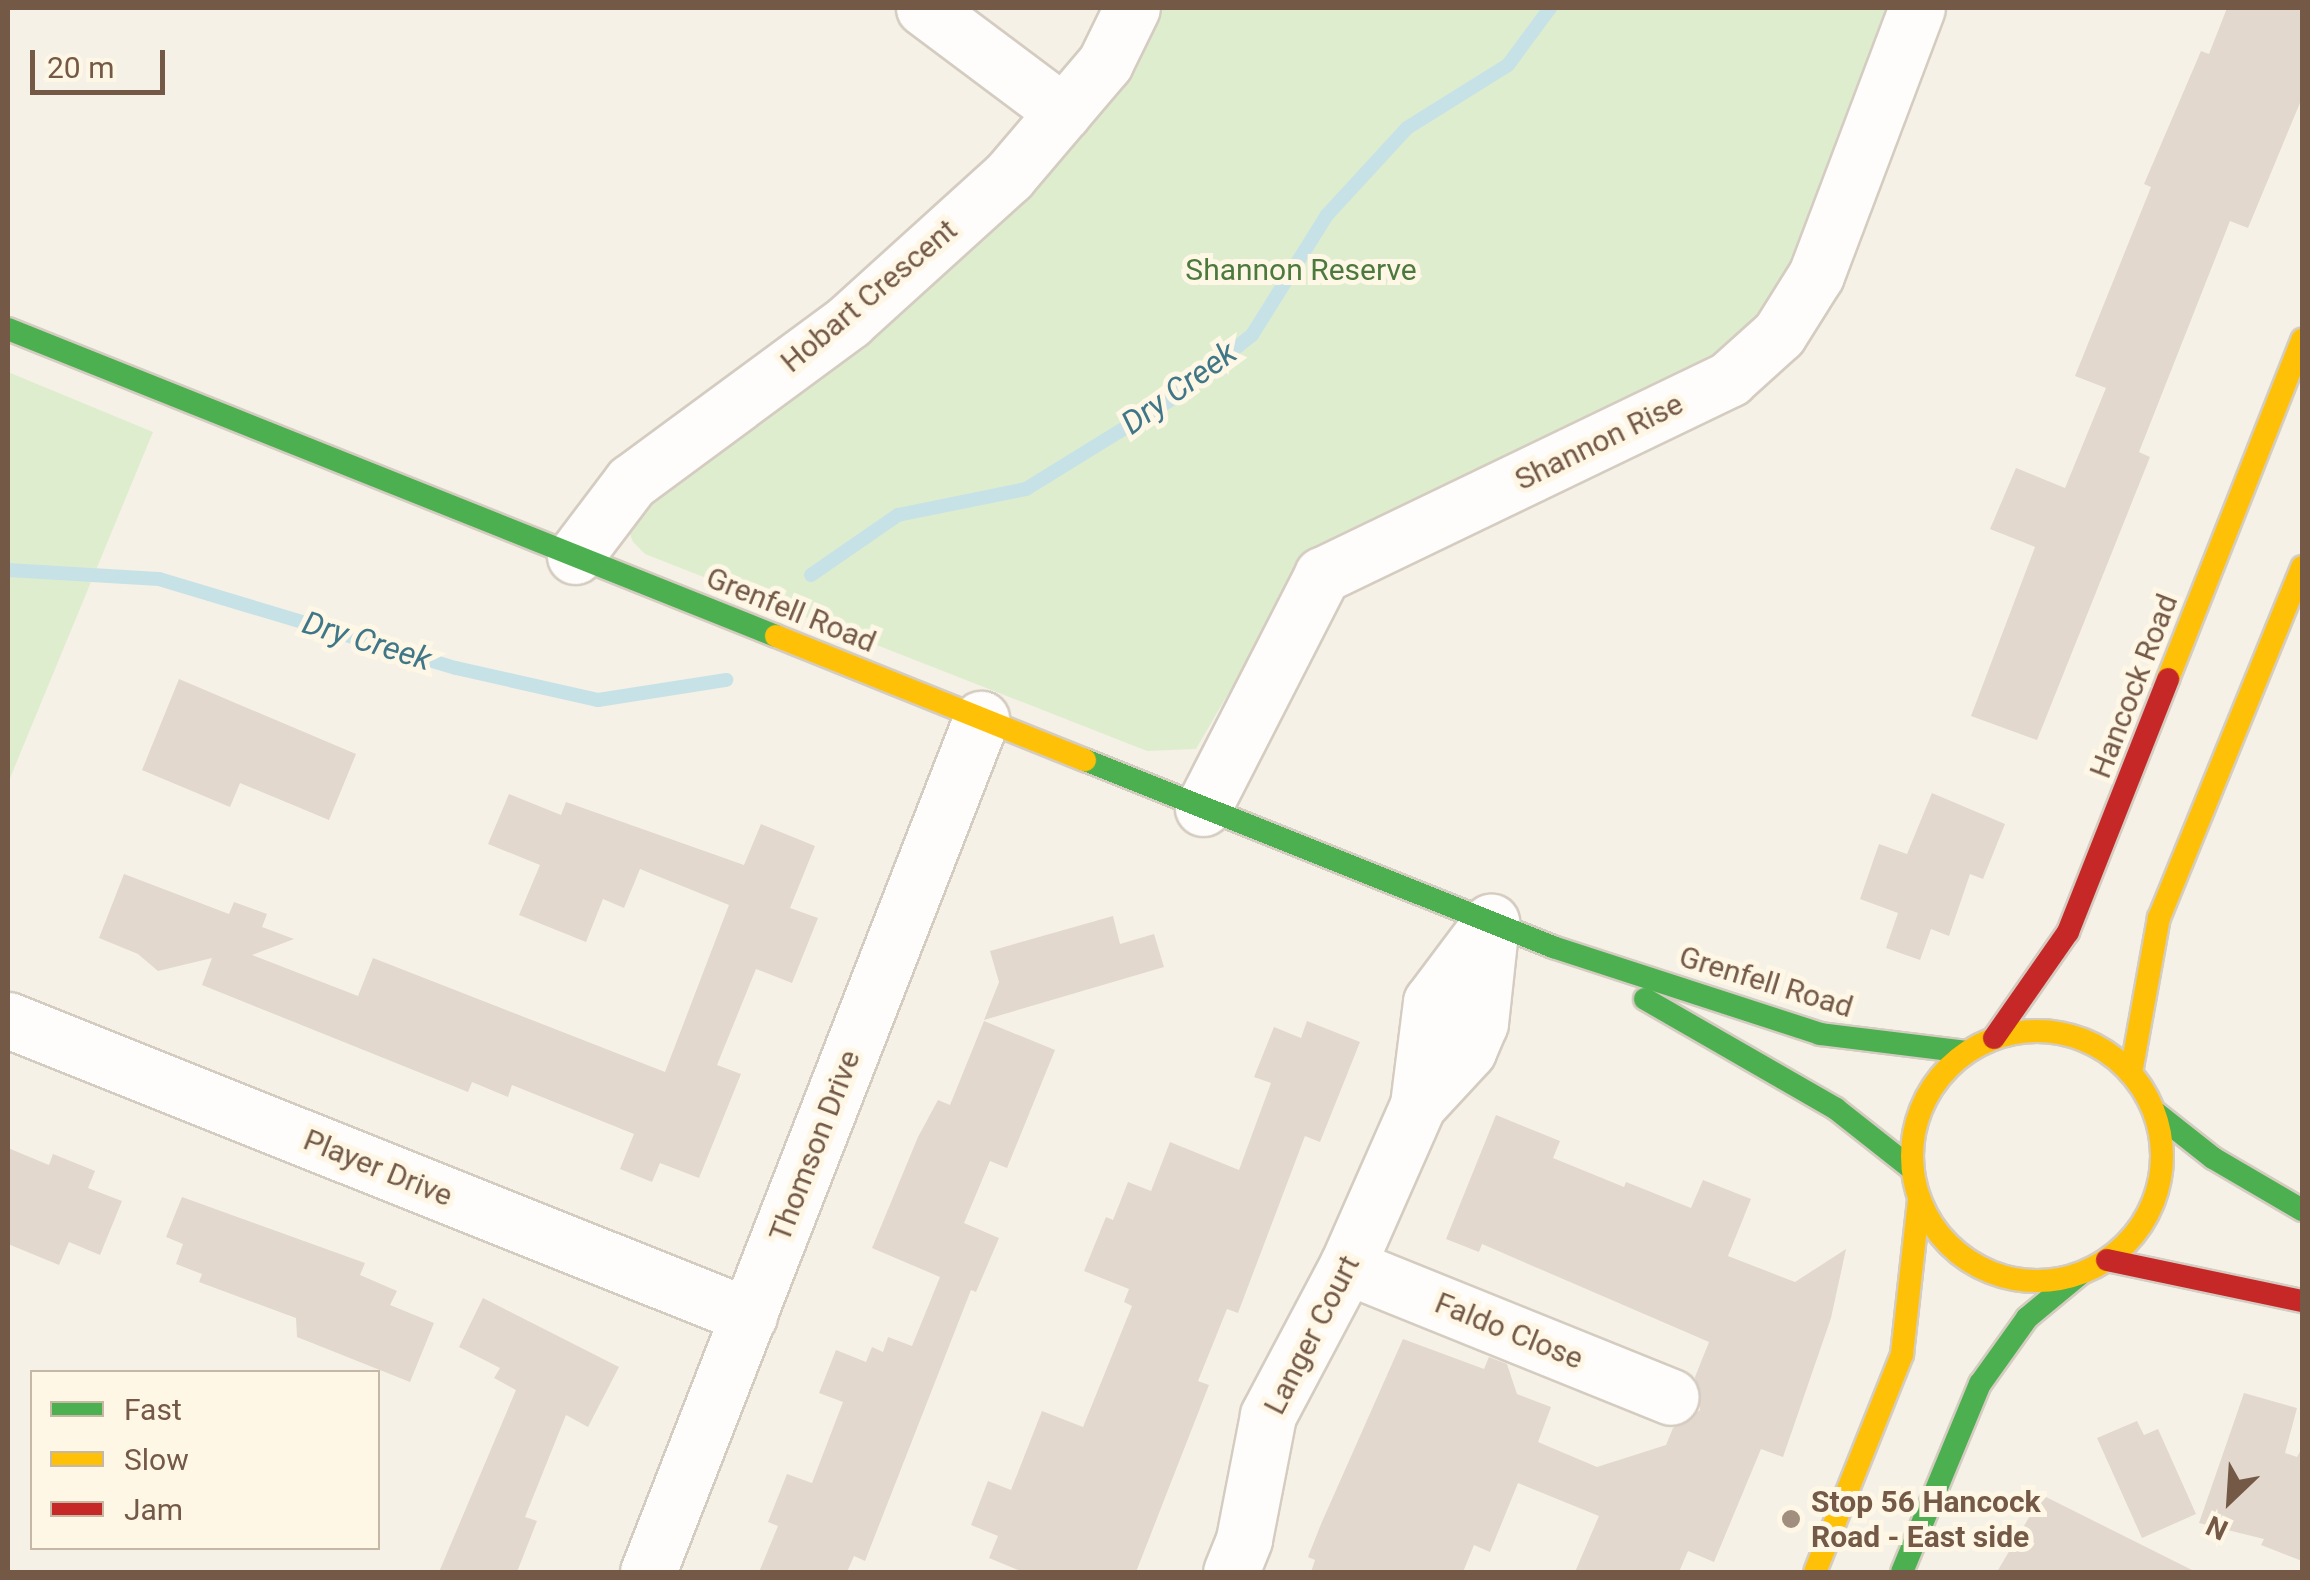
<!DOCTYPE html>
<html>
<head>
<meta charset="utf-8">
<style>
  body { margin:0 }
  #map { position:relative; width:2310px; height:1580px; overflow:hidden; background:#f6f1e6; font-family:Roboto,sans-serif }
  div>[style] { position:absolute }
  .green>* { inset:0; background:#dfedcf }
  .stream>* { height:14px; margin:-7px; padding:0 7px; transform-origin:7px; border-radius:7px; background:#c7e2e7 }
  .building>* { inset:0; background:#e2d8cd }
  .roads { filter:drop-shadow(2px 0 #d5ccc1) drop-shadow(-2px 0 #d5ccc1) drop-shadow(0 2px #d5ccc1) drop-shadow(0 -2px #d5ccc1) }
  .street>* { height:55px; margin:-27.5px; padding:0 27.5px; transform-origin:27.5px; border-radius:27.5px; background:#fefdfb }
  .fast>* { height:22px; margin:-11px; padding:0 11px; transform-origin:11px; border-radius:11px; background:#4caf50 }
  .slow>* { height:22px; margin:-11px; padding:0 11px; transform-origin:11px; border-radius:11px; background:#ffc107 }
  .slow>.ring { margin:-11px; padding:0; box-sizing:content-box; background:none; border:22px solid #ffc107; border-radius:50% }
  .jam>* { height:22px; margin:-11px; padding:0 11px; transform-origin:11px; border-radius:11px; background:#c62828 }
  .dots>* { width:28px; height:28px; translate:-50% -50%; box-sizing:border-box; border:5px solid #fff7e6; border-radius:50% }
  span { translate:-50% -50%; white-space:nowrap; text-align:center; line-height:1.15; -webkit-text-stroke:10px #fff7e6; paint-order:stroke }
  .park-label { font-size:30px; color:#4c7a3e }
  .street-label { font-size:30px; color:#745946 }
  .poi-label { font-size:30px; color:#745946; font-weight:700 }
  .left { translate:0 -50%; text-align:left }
  .water-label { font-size:32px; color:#3f7788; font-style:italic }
  .frame { position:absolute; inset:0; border:10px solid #745946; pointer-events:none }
  .legend { position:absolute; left:30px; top:1370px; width:350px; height:180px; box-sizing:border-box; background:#fff7e6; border:2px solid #c7b8a6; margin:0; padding:12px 18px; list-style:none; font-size:30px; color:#745946 }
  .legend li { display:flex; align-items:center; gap:20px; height:50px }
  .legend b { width:50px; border:2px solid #c7b8a6 }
  .north { position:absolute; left:2180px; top:1450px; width:100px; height:100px; -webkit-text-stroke:8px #fff7e6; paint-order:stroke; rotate:205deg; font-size:28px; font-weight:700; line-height:40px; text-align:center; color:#745946 }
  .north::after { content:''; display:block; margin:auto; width:35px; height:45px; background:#745946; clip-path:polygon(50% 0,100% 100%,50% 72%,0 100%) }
  .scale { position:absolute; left:30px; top:50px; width:135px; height:45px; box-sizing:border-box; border:5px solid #745946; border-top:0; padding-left:12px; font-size:30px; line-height:35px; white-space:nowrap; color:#745946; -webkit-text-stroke:8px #fff7e6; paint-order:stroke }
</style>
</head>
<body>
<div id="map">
  <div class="green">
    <i style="clip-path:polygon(1159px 8px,1898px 8px,1800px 267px,1718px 365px,1307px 558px,1196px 749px,1147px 751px,645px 554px,633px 542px,627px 526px,631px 505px)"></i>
    <i style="clip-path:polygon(8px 372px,153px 432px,8px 783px)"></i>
  </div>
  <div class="stream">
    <i style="left:8px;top:570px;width:151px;rotate:3.4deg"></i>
    <i style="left:159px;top:579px;width:310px;rotate:16.7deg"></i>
    <i style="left:456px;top:668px;width:146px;rotate:12.7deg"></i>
    <i style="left:598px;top:700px;width:130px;rotate:-8.9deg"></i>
    <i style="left:811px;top:575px;width:106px;rotate:-34.6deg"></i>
    <i style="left:898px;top:515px;width:131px;rotate:-11.5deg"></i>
    <i style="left:1026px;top:489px;width:169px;rotate:-31.7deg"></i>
    <i style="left:1170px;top:400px;width:105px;rotate:-38.4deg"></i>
    <i style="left:1252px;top:335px;width:142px;rotate:-58deg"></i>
    <i style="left:1327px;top:215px;width:118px;rotate:-47.4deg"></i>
    <i style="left:1407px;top:128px;width:119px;rotate:-32deg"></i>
    <i style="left:1508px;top:65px;width:71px;rotate:-53.6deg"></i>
  </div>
  <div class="building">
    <i style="clip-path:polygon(2227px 8px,2302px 8px,2302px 98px,2248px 228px,2230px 221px,2139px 452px,2150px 457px,2037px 740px,1971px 716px,2035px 547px,1990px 529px,2016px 468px,2065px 488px,2106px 388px,2075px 376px,2151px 187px,2144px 184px,2201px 51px,2209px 54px)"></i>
    <i style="clip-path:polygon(179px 679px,356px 754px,329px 820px,240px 783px,230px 807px,142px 770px)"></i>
    <i style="clip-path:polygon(1932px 793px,2005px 824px,1983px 879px,1970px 874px,1949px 936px,1931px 929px,1920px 960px,1886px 948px,1898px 913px,1860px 899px,1879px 844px,1907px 854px)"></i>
    <i style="clip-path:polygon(509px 794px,561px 815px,566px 802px,744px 865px,761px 824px,815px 846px,790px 908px,818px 918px,792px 983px,756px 969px,717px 1065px,741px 1074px,699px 1178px,660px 1163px,652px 1182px,620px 1169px,634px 1134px,512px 1085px,508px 1097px,472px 1082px,468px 1092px,202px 985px,212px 958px,158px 971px,138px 954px,99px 938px,124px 874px,229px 914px,234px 902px,267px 914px,262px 927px,294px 939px,252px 955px,358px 996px,373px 958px,665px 1072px,729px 905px,640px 869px,624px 908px,603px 899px,586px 942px,519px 915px,540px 865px,488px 844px)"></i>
    <i style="clip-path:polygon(1113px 916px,1120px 944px,1154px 934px,1164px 967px,984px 1020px,999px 982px,990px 951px)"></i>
    <i style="clip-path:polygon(984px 1021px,1055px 1050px,1007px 1168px,990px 1161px,964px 1223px,999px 1238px,976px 1292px,971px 1290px,865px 1561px,854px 1556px,847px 1572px,759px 1572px,778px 1526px,768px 1522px,787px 1474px,812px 1483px,843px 1402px,819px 1393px,836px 1350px,866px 1362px,872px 1347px,883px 1352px,888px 1337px,912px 1346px,940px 1277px,872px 1248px,918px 1137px,938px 1100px,950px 1105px)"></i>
    <i style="clip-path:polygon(1307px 1021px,1360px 1042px,1320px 1142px,1305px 1136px,1238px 1313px,1227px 1309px,1198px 1381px,1209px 1385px,1136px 1572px,1023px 1572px,989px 1558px,998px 1536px,971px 1525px,988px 1481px,1011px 1490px,1042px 1411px,1083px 1427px,1132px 1306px,1124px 1302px,1129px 1289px,1084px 1271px,1106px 1217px,1113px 1220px,1128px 1182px,1151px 1191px,1170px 1142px,1239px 1170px,1271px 1083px,1254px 1077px,1274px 1027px,1301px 1038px)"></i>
    <i style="clip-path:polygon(1496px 1115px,1560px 1141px,1553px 1158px,1624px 1187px,1626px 1182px,1691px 1208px,1703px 1180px,1751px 1199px,1728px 1256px,1795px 1282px,1846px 1249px,1831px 1318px,1783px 1457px,1761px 1449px,1714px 1562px,1688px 1551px,1679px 1572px,1575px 1572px,1599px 1516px,1518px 1483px,1490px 1552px,1474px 1545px,1463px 1572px,1311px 1572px,1315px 1560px,1308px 1557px,1321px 1524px,1403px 1339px,1484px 1369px,1489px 1357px,1507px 1364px,1517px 1394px,1551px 1407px,1538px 1442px,1597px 1467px,1666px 1445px,1673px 1428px,1700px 1410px,1695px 1377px,1709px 1342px,1482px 1244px,1479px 1252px,1446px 1239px)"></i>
    <i style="clip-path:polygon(8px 1148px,49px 1165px,53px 1154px,95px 1171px,88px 1188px,122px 1201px,100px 1255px,69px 1242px,59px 1265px,8px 1244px)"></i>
    <i style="clip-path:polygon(182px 1197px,365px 1263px,360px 1275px,397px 1291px,390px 1305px,434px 1323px,410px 1382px,297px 1337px,296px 1318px,199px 1282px,202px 1274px,176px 1264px,183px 1244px,166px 1237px)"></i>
    <i style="clip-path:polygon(483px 1298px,619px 1367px,588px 1427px,566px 1415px,525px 1517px,537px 1521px,517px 1572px,439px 1572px,516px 1390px,494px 1378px,500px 1368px,459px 1347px)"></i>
    <i style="clip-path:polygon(2244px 1393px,2297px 1408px,2285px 1453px,2297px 1457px,2302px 1448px,2302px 1561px,2261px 1545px,2264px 1539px,2199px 1523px)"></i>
    <i style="clip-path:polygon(2137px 1421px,2144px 1435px,2158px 1429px,2196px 1514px,2142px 1538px,2097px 1438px)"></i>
    <i style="clip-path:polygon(2042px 1495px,2196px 1572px,1997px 1572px)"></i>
  </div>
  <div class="roads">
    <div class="street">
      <i style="left:924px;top:8px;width:174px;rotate:36.8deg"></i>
      <i style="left:575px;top:556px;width:93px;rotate:-52.9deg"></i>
      <i style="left:631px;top:482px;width:271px;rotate:-36.4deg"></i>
      <i style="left:849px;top:321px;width:215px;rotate:-42.2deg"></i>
      <i style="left:1008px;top:177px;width:150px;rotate:-49.6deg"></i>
      <i style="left:1105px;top:63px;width:61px;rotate:-63.9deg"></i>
      <i style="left:1203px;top:808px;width:262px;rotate:-62.9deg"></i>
      <i style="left:1322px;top:575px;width:452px;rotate:-25.7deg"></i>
      <i style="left:1729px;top:379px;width:67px;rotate:-42deg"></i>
      <i style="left:1779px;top:334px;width:70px;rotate:-57.9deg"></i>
      <i style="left:1816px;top:275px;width:285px;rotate:-69.3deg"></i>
      <i style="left:8px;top:1020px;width:798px;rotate:21.77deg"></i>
      <i style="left:1418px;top:1105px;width:104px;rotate:-82.8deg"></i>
      <i style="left:1431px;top:1002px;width:100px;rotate:-53.1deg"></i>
      <i style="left:1347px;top:1266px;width:349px;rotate:22deg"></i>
      <i style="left:648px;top:1572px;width:916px;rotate:-68.67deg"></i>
      <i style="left:1231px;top:1572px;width:35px;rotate:-68deg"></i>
      <i style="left:1244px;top:1539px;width:126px;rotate:-79deg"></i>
      <i style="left:1268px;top:1415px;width:169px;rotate:-62.1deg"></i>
      <i style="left:1347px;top:1266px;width:176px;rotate:-66.2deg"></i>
      <i style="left:1418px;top:1105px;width:74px;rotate:-47.2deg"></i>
      <i style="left:1468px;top:1051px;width:30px;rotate:-67deg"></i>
      <i style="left:1480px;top:1023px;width:102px;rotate:-83.8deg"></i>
    </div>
    <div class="fast">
      <i style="left:8px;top:329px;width:827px;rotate:21.79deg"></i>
      <i style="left:1085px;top:760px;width:504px;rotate:21.78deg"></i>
      <i style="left:1553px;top:947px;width:281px;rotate:18deg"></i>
      <i style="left:1820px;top:1034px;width:147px;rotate:7deg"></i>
      <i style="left:1645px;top:999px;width:220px;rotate:29.9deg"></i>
      <i style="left:1836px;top:1109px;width:97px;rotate:38.3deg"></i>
      <i style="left:2156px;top:1113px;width:73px;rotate:38.3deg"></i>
      <i style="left:2213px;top:1158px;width:103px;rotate:30.3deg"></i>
      <i style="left:1902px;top:1572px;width:204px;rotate:-67.5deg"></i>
      <i style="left:1980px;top:1384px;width:81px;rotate:-54.5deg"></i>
      <i style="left:2027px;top:1318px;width:69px;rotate:-39.7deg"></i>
    </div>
    <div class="slow">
      <i style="left:776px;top:636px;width:333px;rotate:21.9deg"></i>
      <i style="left:2168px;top:679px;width:365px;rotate:-68.4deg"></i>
      <i class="ring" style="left:1912px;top:1031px;width:228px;height:228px"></i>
      <i style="left:2131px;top:1073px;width:158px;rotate:-79.8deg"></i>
      <i style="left:2159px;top:918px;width:379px;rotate:-67.8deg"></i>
      <i style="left:1815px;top:1572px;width:235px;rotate:-68.2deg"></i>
      <i style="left:1902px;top:1354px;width:156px;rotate:-83.7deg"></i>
    </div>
    <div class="jam">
      <i style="left:1994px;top:1038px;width:129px;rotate:-55.1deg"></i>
      <i style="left:2068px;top:932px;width:272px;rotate:-68.4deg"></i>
      <i style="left:2107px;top:1260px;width:199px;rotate:11.9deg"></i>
    </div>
  </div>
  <div class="dots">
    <i style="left:1791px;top:1519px;background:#a28e7e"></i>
  </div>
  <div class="park-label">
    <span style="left:1301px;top:270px">Shannon Reserve</span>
  </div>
  <div class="street-label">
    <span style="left:869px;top:296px;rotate:-40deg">Hobart Crescent</span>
    <span style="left:1599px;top:442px;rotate:-26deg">Shannon Rise</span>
    <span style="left:791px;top:610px;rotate:22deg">Grenfell Road</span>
    <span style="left:2134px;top:686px;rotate:-69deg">Hancock Road</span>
    <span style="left:1766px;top:982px;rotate:17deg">Grenfell Road</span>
    <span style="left:815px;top:1146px;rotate:-69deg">Thomson Drive</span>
    <span style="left:378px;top:1168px;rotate:22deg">Player Drive</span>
    <span style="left:1509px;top:1331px;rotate:22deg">Faldo Close</span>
    <span style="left:1312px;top:1335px;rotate:-63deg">Langer Court</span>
  </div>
  <div class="poi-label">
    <span class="left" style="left:1811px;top:1519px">Stop 56 Hancock<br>Road - East side</span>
  </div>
  <div class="water-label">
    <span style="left:1179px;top:388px;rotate:-36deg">Dry Creek</span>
    <span style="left:367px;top:641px;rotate:17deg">Dry Creek</span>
  </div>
  <div class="frame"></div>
  <ul class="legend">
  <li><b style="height:12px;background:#4caf50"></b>Fast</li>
  <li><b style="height:12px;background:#ffc107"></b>Slow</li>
  <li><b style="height:12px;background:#c62828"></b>Jam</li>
  </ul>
  <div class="north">N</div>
  <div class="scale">20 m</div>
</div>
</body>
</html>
